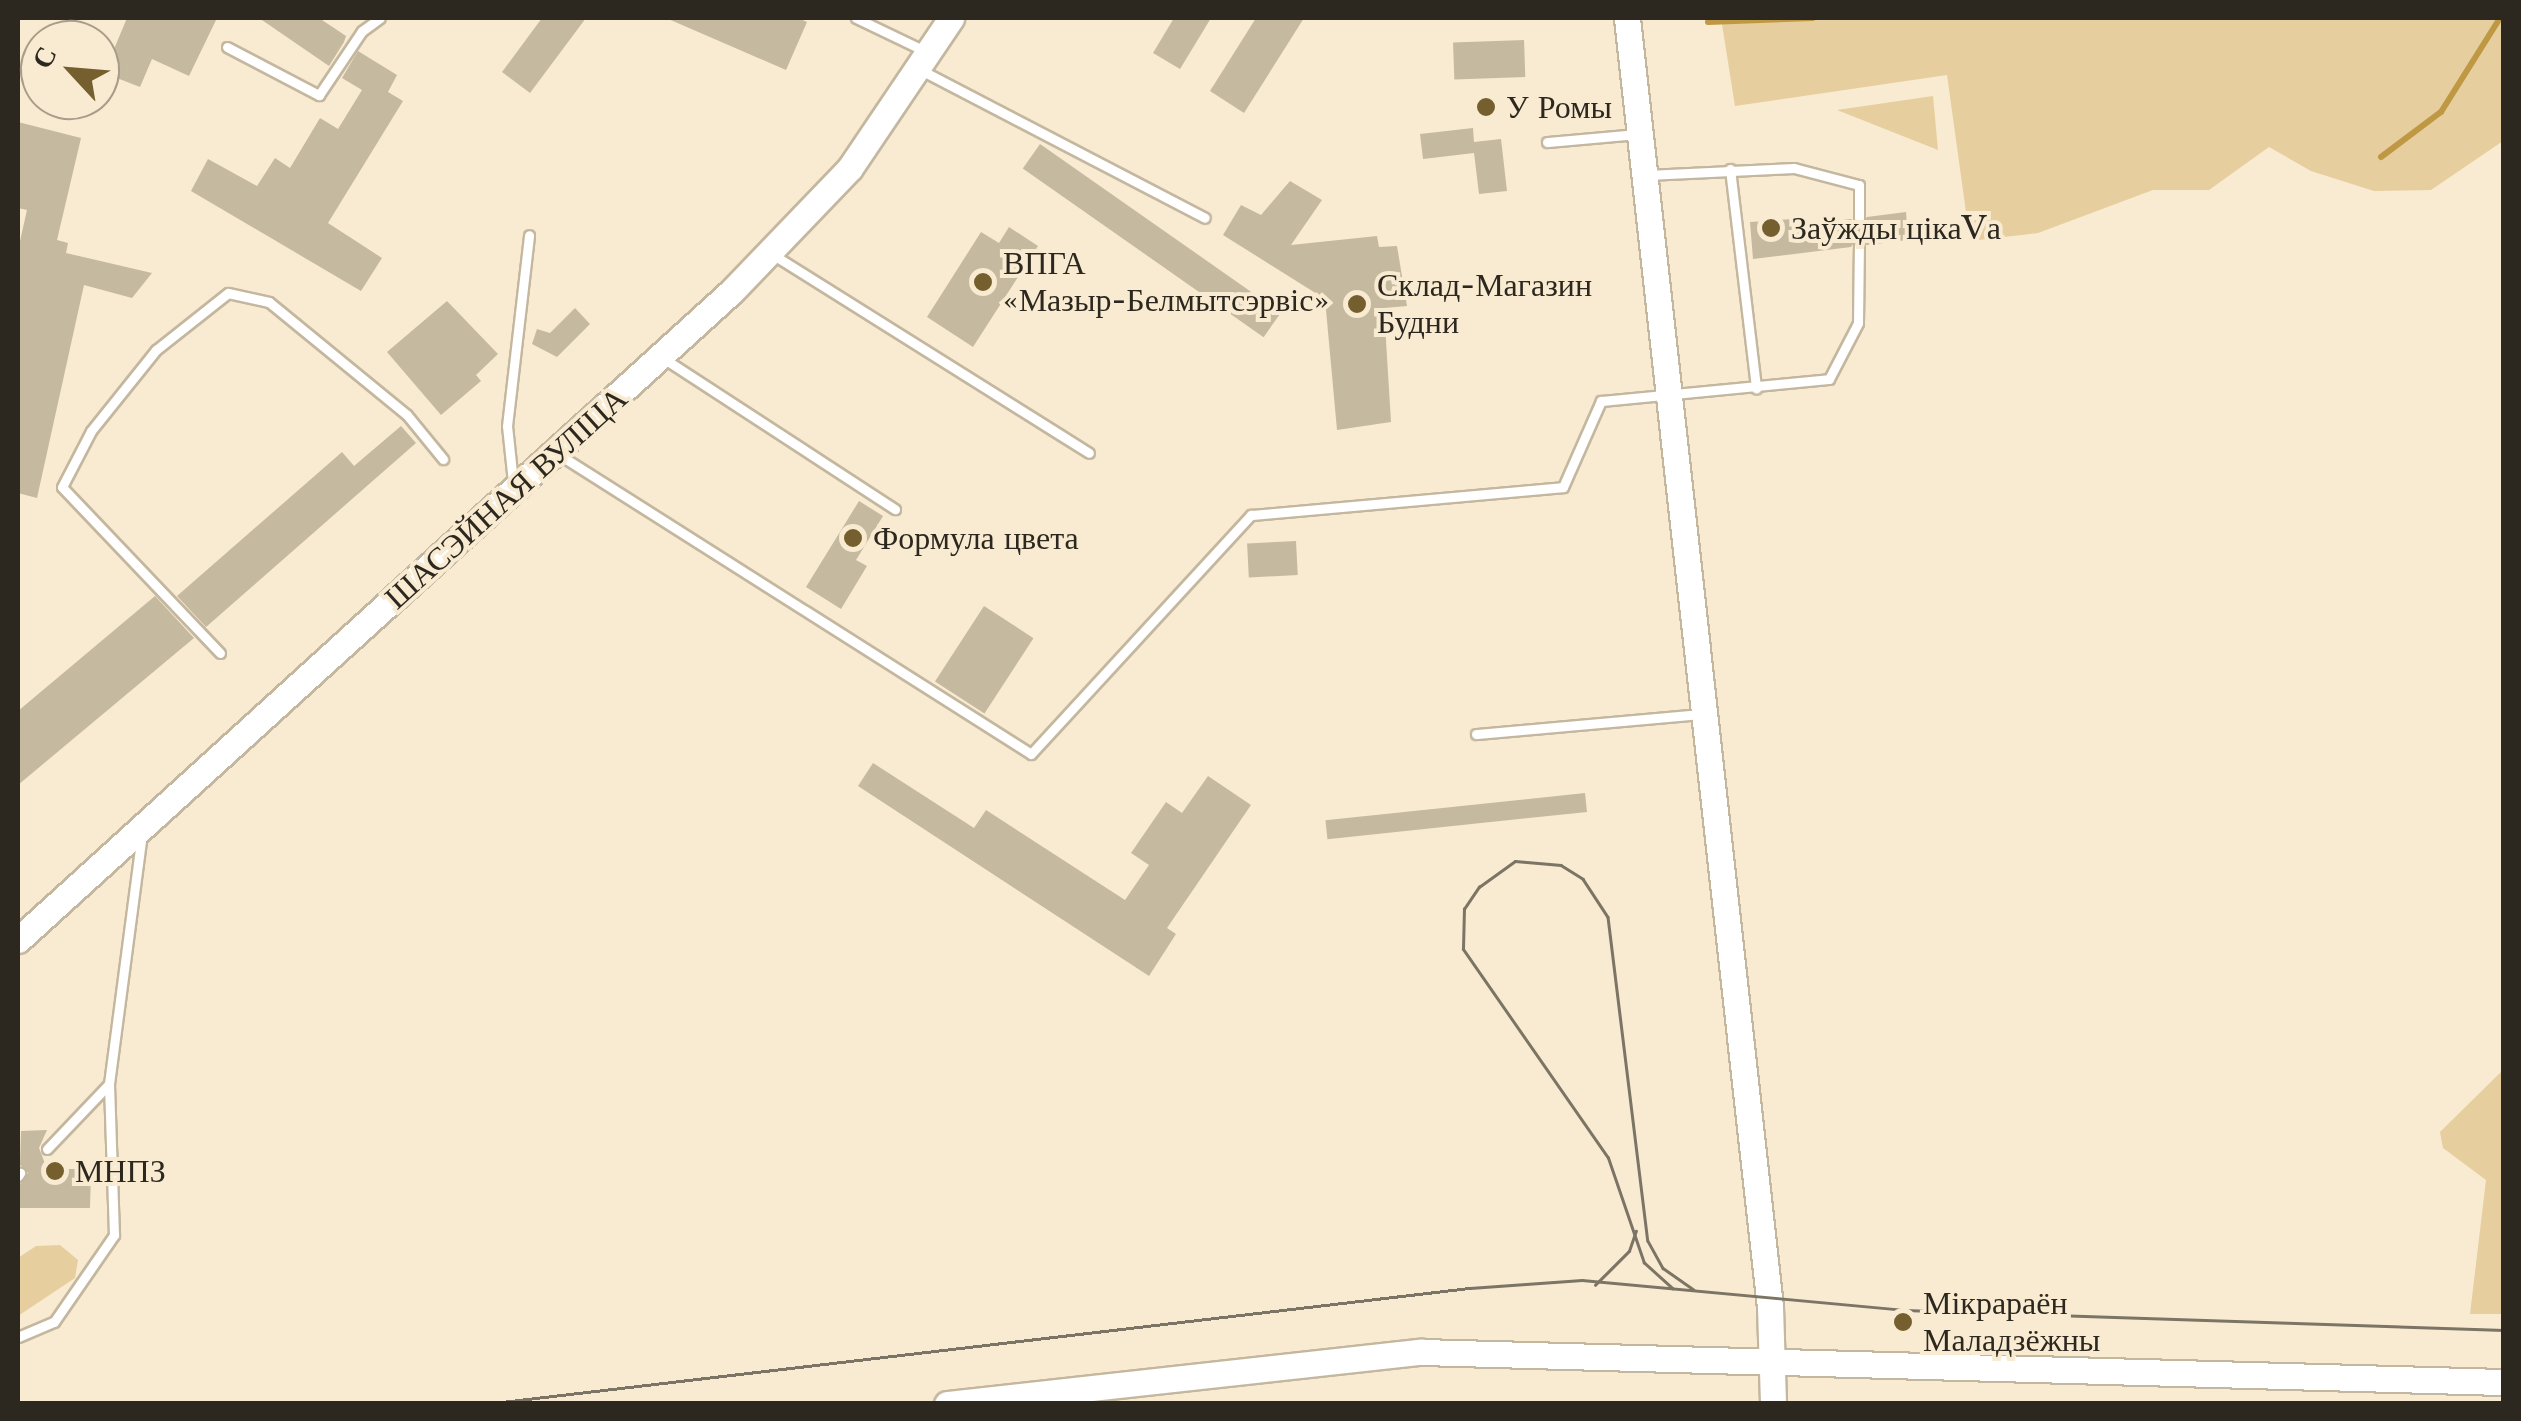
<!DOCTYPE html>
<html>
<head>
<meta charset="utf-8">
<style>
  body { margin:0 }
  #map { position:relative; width:2521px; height:1421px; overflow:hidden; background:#f8ebd1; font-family:"Libre Baskerville",serif }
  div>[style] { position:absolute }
  .green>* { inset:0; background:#e6ce9e }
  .stream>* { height:6px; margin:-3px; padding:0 3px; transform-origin:3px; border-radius:3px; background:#bf9844 }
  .building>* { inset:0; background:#c5b9a0; transform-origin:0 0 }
  .roads { filter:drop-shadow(2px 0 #c4b79f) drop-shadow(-2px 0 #c4b79f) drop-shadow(0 2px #c4b79f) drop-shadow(0 -2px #c4b79f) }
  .lane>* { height:9px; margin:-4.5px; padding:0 4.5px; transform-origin:4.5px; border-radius:4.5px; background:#fff }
  .secondary>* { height:25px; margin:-12.5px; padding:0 12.5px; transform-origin:12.5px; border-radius:12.5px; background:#fff }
  .tram>* { height:2.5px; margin:-1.25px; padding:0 1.25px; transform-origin:1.25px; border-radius:1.25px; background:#7c7464 }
  .dots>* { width:28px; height:28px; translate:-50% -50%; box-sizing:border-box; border:5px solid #f8ebd1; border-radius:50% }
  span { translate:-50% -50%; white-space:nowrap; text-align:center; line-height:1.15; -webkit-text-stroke:8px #f8ebd1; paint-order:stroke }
  .poi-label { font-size:32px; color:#2d281f }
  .left { translate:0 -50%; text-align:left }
  .street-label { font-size:32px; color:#2d281f }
  .frame { position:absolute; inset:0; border:20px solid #2d281f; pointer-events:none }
  .north { position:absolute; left:20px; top:20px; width:100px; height:100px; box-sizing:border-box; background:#f8ebd1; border:2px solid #a79d8a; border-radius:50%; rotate:296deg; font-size:28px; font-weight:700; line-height:40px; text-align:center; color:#2d281f }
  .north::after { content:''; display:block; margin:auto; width:35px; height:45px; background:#765f2f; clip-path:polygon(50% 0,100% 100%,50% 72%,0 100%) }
</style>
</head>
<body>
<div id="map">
  <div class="green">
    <i style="clip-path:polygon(1721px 18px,2503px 18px,2503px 141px,2431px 190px,2374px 191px,2311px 171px,2269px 147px,2209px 190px,2153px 190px,2038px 233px,1970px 241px,1947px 75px,1735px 106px)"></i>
    <i style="clip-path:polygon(1933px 96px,1938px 150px,1837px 110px)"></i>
    <i style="clip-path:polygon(2503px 1070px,2503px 1314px,2470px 1314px,2486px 1180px,2443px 1148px,2440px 1132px)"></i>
    <i style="clip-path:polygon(60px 1245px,78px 1260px,75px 1278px,18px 1316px,18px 1258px,36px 1246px)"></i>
  </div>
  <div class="stream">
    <i style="left:1708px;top:22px;width:105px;rotate:-2.2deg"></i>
    <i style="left:2381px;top:157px;width:75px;rotate:-36.9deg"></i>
    <i style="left:2441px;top:112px;width:111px;rotate:-57.9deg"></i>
  </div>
  <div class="building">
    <i style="clip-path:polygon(127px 18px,217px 18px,189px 76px,152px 59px,140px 87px,104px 73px)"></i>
    <i style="clip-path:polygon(259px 18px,319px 18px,346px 36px,344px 42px,329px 66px)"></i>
    <i style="clip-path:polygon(542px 18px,586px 18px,530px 93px,502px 72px)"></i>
    <i style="clip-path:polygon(666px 18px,798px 18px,807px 22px,786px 70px)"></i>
    <i style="clip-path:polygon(1174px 18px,1211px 18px,1180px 69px,1153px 53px)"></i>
    <i style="clip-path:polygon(1256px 18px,1304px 18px,1244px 113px,1210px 91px)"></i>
    <i style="left:1524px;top:40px;width:37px;height:71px;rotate:88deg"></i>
    <i style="clip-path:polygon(358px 51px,397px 75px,388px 92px,403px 101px,328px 223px,382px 258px,361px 291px,191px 191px,208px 159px,257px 186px,275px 158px,290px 168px,320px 118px,338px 129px,362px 90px,342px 78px)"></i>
    <i style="clip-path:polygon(18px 122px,81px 138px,57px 240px,68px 243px,66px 253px,152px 273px,132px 298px,84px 285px,37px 498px,18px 493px,18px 250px,27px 210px,18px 208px)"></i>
    <i style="clip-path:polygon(1473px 128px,1474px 142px,1501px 139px,1507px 191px,1479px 194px,1474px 153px,1423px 159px,1420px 134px)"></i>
    <i style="left:1040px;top:144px;width:294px;height:30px;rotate:35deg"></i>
    <i style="clip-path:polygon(1290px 181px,1322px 200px,1291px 245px,1377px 236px,1379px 247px,1397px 246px,1407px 306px,1384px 308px,1391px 422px,1337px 430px,1325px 299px,1223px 235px,1241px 205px,1261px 215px)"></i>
    <i style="clip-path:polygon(1906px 212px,1908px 240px,1867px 245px,1858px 238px,1851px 247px,1753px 259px,1750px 222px,1793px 219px,1794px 226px,1851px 219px,1860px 226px,1867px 217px)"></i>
    <i style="clip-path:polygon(1009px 227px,1038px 246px,973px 347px,927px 317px,981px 232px,999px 243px)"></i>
    <i style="clip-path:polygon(447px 301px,498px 354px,476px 375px,481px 381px,441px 415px,387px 352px)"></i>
    <i style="clip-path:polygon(575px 308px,590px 324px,557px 357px,532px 344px,537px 329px,550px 333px)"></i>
    <i style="clip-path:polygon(401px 426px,416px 443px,206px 627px,177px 596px,342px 452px,354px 466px)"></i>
    <i style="clip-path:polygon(859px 501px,883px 516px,856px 560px,867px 566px,841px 609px,806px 587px)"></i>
    <i style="left:1296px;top:541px;width:34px;height:49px;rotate:87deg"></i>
    <i style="clip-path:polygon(155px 596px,194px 638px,18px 785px,18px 711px)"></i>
    <i style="left:984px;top:606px;width:59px;height:90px;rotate:33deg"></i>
    <i style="clip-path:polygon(873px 763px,974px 828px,986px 810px,1125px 900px,1149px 865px,1131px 853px,1166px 802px,1182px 813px,1208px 776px,1251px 805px,1167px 928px,1176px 934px,1149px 976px,858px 786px)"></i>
    <i style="left:1585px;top:793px;width:19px;height:261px;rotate:84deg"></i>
    <i style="clip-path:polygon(47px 1130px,39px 1148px,47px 1169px,91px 1169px,90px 1208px,20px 1208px,20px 1184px,28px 1173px,20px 1165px,21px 1131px)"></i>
  </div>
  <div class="roads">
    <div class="lane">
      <i style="left:856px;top:18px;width:76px;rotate:25.6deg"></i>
      <i style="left:227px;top:47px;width:104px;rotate:27.6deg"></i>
      <i style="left:319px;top:95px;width:77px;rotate:-56.1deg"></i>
      <i style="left:362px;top:31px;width:22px;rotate:-36deg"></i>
      <i style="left:919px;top:69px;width:322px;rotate:27.5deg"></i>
      <i style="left:1547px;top:142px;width:89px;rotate:-5.1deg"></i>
      <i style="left:1730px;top:169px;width:221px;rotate:83.2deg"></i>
      <i style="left:1647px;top:175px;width:147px;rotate:-2.7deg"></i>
      <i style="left:1794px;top:168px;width:67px;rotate:14.7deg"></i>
      <i style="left:1859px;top:185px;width:33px;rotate:90deg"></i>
      <i style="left:772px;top:254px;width:374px;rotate:32.1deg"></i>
      <i style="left:663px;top:358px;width:277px;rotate:33.1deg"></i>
      <i style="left:558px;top:454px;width:560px;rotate:32.38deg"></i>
      <i style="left:1031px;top:754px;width:325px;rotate:-47.4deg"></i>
      <i style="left:1251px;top:515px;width:313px;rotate:-5.1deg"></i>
      <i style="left:1563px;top:487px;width:94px;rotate:-66.2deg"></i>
      <i style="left:1601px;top:401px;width:229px;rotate:-5.5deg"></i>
      <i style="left:1829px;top:379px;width:63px;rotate:-62.6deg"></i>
      <i style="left:1858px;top:323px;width:77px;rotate:-89.3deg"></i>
      <i style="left:513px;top:482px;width:56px;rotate:-96.1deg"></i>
      <i style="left:507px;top:426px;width:192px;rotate:-83.4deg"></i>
      <i style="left:220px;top:653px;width:229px;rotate:-133.6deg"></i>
      <i style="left:62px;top:487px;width:63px;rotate:-62.6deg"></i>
      <i style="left:91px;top:431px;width:104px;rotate:-51.3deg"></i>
      <i style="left:156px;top:350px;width:92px;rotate:-38.4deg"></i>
      <i style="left:228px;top:293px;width:42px;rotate:12.4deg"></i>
      <i style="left:269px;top:302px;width:178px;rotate:39.3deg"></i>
      <i style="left:407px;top:415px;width:57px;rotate:50.7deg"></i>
      <i style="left:1476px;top:734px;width:227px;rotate:-5.1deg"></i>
      <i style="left:47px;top:1149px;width:90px;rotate:-46.4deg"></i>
      <i style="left:109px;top:1084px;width:252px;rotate:-82.5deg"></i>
      <i style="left:18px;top:1176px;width:4px;rotate:-56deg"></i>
      <i style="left:18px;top:1337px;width:39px;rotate:-23deg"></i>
      <i style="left:54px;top:1322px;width:106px;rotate:-55.4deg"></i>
      <i style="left:114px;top:1235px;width:151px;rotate:-91.9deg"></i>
    </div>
    <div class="secondary">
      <i style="left:1627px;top:18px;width:1297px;rotate:83.67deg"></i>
      <i style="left:1770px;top:1307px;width:97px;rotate:88.2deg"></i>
      <i style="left:18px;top:940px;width:965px;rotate:-42.27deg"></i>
      <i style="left:732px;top:291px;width:170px;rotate:-46.2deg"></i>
      <i style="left:850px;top:168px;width:181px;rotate:-56deg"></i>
      <i style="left:947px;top:1404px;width:477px;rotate:-6.3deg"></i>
      <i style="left:1421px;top:1352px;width:1083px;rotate:1.59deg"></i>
    </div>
  </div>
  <div class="tram">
    <i style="left:1595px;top:1285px;width:48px;rotate:-45deg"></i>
    <i style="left:1629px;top:1251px;width:21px;rotate:-71deg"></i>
    <i style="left:1673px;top:1289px;width:39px;rotate:-138deg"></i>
    <i style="left:1644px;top:1263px;width:111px;rotate:-108.9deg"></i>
    <i style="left:1608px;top:1158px;width:254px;rotate:-124.8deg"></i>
    <i style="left:1463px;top:949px;width:40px;rotate:-88.6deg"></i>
    <i style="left:1464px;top:909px;width:27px;rotate:-56deg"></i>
    <i style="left:1479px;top:887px;width:44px;rotate:-35.8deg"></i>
    <i style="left:1515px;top:861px;width:46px;rotate:5deg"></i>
    <i style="left:1561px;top:865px;width:26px;rotate:32deg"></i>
    <i style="left:1583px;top:879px;width:45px;rotate:56.7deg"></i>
    <i style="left:1608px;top:917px;width:326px;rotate:83deg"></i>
    <i style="left:1648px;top:1241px;width:31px;rotate:61deg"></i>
    <i style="left:1663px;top:1268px;width:37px;rotate:35deg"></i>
    <i style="left:485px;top:1404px;width:992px;rotate:-6.72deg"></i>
    <i style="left:1470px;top:1288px;width:112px;rotate:-4.1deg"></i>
    <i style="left:1582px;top:1280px;width:323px;rotate:5.3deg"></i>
    <i style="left:1904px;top:1310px;width:600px;rotate:1.91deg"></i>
  </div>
  <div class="dots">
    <i style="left:1486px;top:107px;background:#765f2f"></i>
    <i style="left:1771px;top:228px;background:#765f2f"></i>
    <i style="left:983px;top:282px;background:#765f2f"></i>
    <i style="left:1357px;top:304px;background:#765f2f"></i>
    <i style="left:853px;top:538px;background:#765f2f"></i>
    <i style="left:55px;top:1171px;background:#765f2f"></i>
    <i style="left:1903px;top:1322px;background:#765f2f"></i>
  </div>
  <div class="poi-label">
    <span class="left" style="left:1506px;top:107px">У Ромы</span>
    <span class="left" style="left:1791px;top:228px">Заўжды цікаVа</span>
    <span class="left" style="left:1003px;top:282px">ВПГА<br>«Мазыр-Белмытсэрвіс»</span>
    <span class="left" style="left:1377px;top:304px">Склад-Магазин<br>Будни</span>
    <span class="left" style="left:873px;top:538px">Формула цвета</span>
    <span class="left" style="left:75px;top:1171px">МНПЗ</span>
    <span class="left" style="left:1923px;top:1322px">Мікрараён<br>Маладзёжны</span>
  </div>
  <div class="street-label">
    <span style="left:506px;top:498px;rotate:-42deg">ШАСЭЙНАЯ ВУЛІЦА</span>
  </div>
  <div class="frame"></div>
  <div class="north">С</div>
</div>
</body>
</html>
